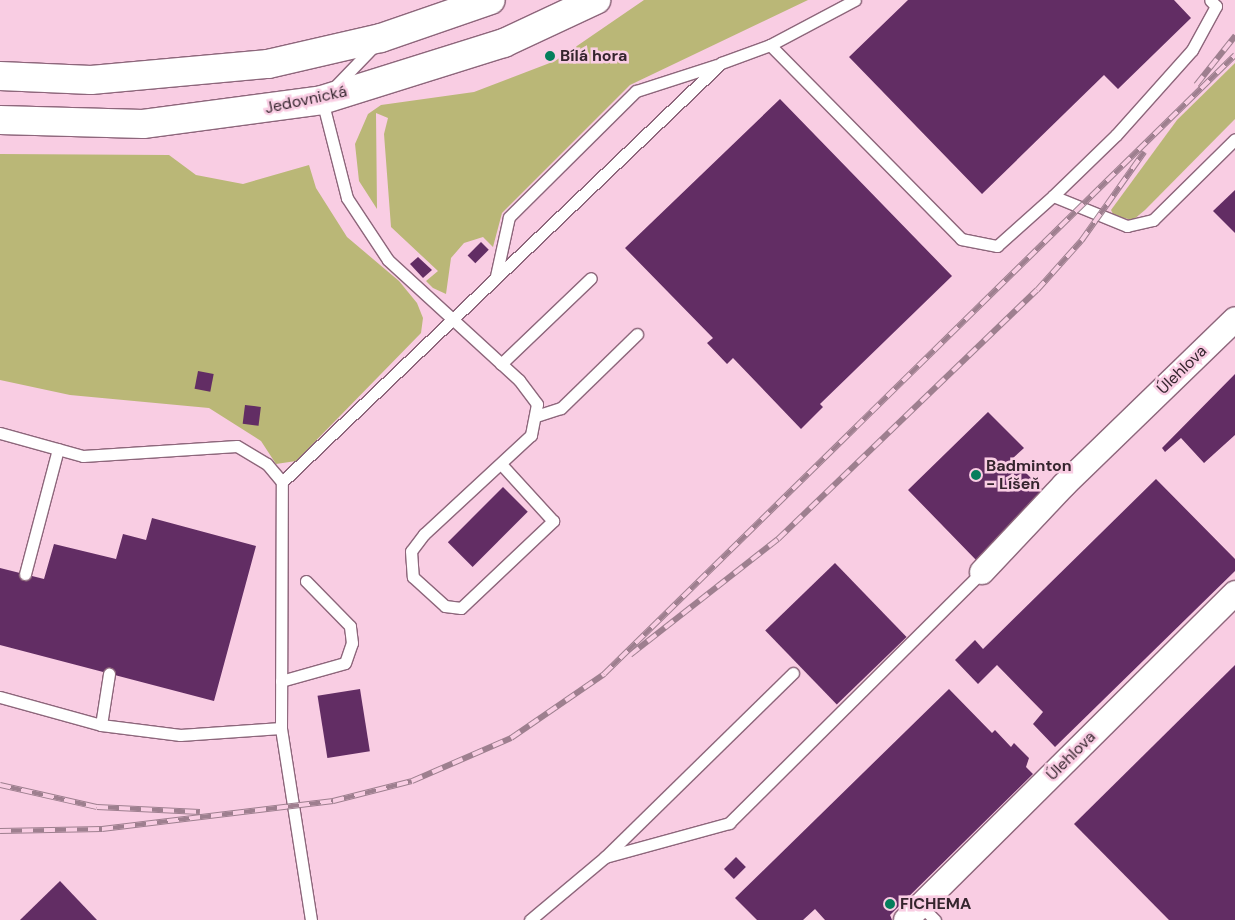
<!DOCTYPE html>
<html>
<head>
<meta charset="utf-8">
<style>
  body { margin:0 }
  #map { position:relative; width:1235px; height:920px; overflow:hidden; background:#f9cde3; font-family:"DM Sans",sans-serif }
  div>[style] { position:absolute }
  .green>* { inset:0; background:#bab777 }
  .building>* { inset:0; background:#622d64; transform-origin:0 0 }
  .roads { filter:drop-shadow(1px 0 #8d667b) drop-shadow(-1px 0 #8d667b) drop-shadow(0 1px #8d667b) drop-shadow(0 -1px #8d667b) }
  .service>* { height:11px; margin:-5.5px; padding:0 5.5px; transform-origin:5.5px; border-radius:5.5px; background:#fff }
  .minor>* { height:24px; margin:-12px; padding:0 12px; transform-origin:12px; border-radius:12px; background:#fff }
  .secondary>* { height:28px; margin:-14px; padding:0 14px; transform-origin:14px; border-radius:14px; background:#fff }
  .rail>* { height:5.5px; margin-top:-2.75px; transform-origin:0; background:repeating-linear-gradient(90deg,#f9cde3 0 11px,#9e7f8f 0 22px); box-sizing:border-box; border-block:1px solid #9e7f8f }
  .dots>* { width:14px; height:14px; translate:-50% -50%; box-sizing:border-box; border:2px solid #f9cde3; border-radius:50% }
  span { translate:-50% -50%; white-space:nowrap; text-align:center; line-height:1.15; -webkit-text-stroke:5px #f9cde3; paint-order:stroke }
  .poi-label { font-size:16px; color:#35252e; font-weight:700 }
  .left { translate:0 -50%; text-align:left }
  .street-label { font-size:16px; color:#35252e }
</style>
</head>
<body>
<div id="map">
  <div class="green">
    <i style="clip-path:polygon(644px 0,808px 0,630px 85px,502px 213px,493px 247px,483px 237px,464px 243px,451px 258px,446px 294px,433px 288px,426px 281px,438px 271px,391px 227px,384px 134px,388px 118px,376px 113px,377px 209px,359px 181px,355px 144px,368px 114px,381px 105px,474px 92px,555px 61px)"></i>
    <i style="clip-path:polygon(1235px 63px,1235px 119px,1145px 210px,1133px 220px,1114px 216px,1111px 210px,1177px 120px)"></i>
    <i style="clip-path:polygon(0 154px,169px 155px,196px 175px,243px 184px,309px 165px,316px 188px,347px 237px,399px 281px,417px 303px,423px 318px,421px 333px,296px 461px,276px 464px,261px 441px,209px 408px,70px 395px,0 380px)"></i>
  </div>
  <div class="building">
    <i style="clip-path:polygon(908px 0,1174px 0,1191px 18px,1118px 89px,1104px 75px,982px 194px,849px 57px)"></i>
    <i style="clip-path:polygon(780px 99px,952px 276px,820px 404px,823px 407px,801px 429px,733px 358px,727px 364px,707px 343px,713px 338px,625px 248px)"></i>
    <i style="clip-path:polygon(1235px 190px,1235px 233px,1213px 211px)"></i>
    <i style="left:481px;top:242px;width:11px;height:19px;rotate:45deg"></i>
    <i style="clip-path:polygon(418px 257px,432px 270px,423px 278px,410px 264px)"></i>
    <i style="left:198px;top:371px;width:16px;height:18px;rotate:11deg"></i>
    <i style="clip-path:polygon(1235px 374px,1235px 435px,1204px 463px,1181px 438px,1165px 452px,1162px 448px)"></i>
    <i style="left:245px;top:405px;width:16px;height:19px;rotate:7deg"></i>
    <i style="clip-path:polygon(988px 412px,1024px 448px,1012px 459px,1046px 493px,977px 561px,908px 490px)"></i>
    <i style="clip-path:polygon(1156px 479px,1235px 559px,1235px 571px,1055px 747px,1033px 724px,1043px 712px,997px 665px,978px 684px,955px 660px,975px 640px,983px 649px)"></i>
    <i style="left:503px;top:487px;width:35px;height:78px;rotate:45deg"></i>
    <i style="clip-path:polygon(152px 518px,256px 546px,214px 701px,0 645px,0 568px,44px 579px,54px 544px,116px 559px,123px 534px,146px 540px)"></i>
    <i style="left:835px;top:563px;width:103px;height:97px;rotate:46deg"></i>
    <i style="clip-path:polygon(1235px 665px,1235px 920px,1169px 920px,1074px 824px)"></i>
    <i style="left:360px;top:689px;width:63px;height:43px;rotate:81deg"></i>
    <i style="clip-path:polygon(949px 689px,992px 733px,995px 730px,1011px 747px,1014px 743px,1029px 758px,1026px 767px,1033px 774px,890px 915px,892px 920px,825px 920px,815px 909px,803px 920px,757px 920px,735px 898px)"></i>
    <i style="left:736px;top:857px;width:14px;height:17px;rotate:45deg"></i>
    <i style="clip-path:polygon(60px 881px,97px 920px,20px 920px)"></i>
  </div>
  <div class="roads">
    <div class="service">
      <i style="left:375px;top:45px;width:76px;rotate:133.9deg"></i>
      <i style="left:322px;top:100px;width:101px;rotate:75.7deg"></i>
      <i style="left:347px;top:198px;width:74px;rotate:56.5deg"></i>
      <i style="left:388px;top:260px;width:178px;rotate:42.5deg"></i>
      <i style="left:519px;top:380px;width:30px;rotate:53deg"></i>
      <i style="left:537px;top:404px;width:32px;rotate:101deg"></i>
      <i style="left:531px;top:435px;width:146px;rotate:137.2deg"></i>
      <i style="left:424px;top:534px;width:21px;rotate:127deg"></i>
      <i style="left:411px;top:551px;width:26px;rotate:86deg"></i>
      <i style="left:413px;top:577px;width:43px;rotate:42.2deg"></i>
      <i style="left:445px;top:606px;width:16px;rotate:7deg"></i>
      <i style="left:461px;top:608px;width:127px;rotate:-43.4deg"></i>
      <i style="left:553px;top:521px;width:77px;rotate:-132.4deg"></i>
      <i style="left:770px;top:45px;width:96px;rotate:-27.9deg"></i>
      <i style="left:1053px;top:196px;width:88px;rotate:-44.1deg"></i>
      <i style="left:1116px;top:135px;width:114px;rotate:-48.2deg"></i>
      <i style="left:1192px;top:50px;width:50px;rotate:-61.4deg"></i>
      <i style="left:1216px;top:6px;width:8px;rotate:-135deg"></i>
      <i style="left:496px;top:276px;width:60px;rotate:-77.6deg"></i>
      <i style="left:509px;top:217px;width:179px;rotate:-44.8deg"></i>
      <i style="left:636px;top:91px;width:85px;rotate:-17.8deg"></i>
      <i style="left:501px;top:364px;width:124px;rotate:-43.7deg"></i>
      <i style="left:536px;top:416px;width:26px;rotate:-18deg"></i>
      <i style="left:561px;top:408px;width:106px;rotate:-44.2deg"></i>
      <i style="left:0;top:433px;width:86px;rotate:15.5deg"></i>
      <i style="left:83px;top:456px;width:154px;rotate:-3.7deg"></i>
      <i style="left:237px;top:446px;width:35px;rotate:31deg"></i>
      <i style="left:267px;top:464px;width:23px;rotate:50deg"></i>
      <i style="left:25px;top:574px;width:129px;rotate:-75.2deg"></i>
      <i style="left:281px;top:681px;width:66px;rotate:-15.7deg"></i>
      <i style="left:345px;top:663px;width:21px;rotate:-71deg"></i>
      <i style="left:352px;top:643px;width:17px;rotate:-97deg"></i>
      <i style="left:350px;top:626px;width:63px;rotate:-134.4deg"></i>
      <i style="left:0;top:697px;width:105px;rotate:15.5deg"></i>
      <i style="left:101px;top:725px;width:80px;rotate:7.2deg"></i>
      <i style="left:180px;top:735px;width:101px;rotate:-4deg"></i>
      <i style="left:101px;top:725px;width:52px;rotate:-81.1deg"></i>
      <i style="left:605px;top:857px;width:129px;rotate:-15.3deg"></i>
      <i style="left:729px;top:823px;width:356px;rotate:-44.8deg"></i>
      <i style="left:921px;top:906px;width:20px;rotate:45deg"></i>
      <i style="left:311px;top:920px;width:194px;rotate:-98.9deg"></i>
      <i style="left:281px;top:728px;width:246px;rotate:-89.8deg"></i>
      <i style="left:282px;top:482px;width:607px;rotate:-43.66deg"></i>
      <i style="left:721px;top:63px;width:52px;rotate:-20.2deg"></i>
      <i style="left:770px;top:45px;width:272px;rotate:45.4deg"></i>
      <i style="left:961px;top:239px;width:37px;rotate:11deg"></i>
      <i style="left:997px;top:246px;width:75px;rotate:-41.8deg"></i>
      <i style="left:1053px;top:196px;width:80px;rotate:22.1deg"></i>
      <i style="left:1127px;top:226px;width:27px;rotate:-13deg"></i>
      <i style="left:1153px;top:220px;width:115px;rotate:-44.6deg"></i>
      <i style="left:530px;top:920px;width:98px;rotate:-40deg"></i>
      <i style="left:605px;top:857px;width:263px;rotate:-44.4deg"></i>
    </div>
    <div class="minor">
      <i style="left:982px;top:572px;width:120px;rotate:-46.7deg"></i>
      <i style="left:1064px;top:485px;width:238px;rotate:-44.1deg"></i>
      <i style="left:906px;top:920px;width:464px;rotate:-44.8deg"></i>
    </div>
    <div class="secondary">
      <i style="left:0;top:76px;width:91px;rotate:2.5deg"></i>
      <i style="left:91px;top:80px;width:178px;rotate:-5.2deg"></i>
      <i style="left:268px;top:64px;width:116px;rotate:-13deg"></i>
      <i style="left:381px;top:38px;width:116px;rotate:-19.1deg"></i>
      <i style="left:0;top:120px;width:143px;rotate:1.6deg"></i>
      <i style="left:143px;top:124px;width:181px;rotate:-7.6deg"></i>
      <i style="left:322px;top:100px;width:191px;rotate:-17.4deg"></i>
      <i style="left:504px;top:43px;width:102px;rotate:-25.1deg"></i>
    </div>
  </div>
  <div class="rail">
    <i style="left:1196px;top:85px;width:63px;rotate:-51.5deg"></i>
    <i style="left:630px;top:655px;width:188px;rotate:-38.1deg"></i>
    <i style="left:778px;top:539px;width:359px;rotate:-43.9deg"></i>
    <i style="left:1037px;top:290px;width:66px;rotate:-48.1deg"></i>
    <i style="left:1081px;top:241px;width:109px;rotate:-54.7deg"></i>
    <i style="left:0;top:785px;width:99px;rotate:12.8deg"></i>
    <i style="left:97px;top:807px;width:103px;rotate:2.8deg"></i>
    <i style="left:0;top:831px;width:102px;rotate:-1.1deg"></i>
    <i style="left:102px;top:829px;width:233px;rotate:-6.9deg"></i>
    <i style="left:333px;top:801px;width:81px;rotate:-14.2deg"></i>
    <i style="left:412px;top:781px;width:108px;rotate:-23.5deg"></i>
    <i style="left:511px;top:738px;width:113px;rotate:-34.5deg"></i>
    <i style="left:604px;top:674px;width:884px;rotate:-44.45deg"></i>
  </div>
  <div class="dots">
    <i style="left:550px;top:56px;background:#057e5c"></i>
    <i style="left:976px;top:475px;background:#057e5c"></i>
    <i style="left:890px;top:904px;background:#057e5c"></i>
  </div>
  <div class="poi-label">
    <span class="left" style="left:560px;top:56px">Bílá hora</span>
    <span class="left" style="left:986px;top:475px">Badminton<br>- Líšeň</span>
    <span class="left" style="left:900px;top:904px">FICHEMA</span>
  </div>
  <div class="street-label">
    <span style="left:306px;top:100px;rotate:-12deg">Jedovnická</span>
    <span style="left:1182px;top:370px;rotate:-44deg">Úlehlova</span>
    <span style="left:1071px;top:756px;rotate:-45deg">Úlehlova</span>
  </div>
</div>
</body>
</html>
